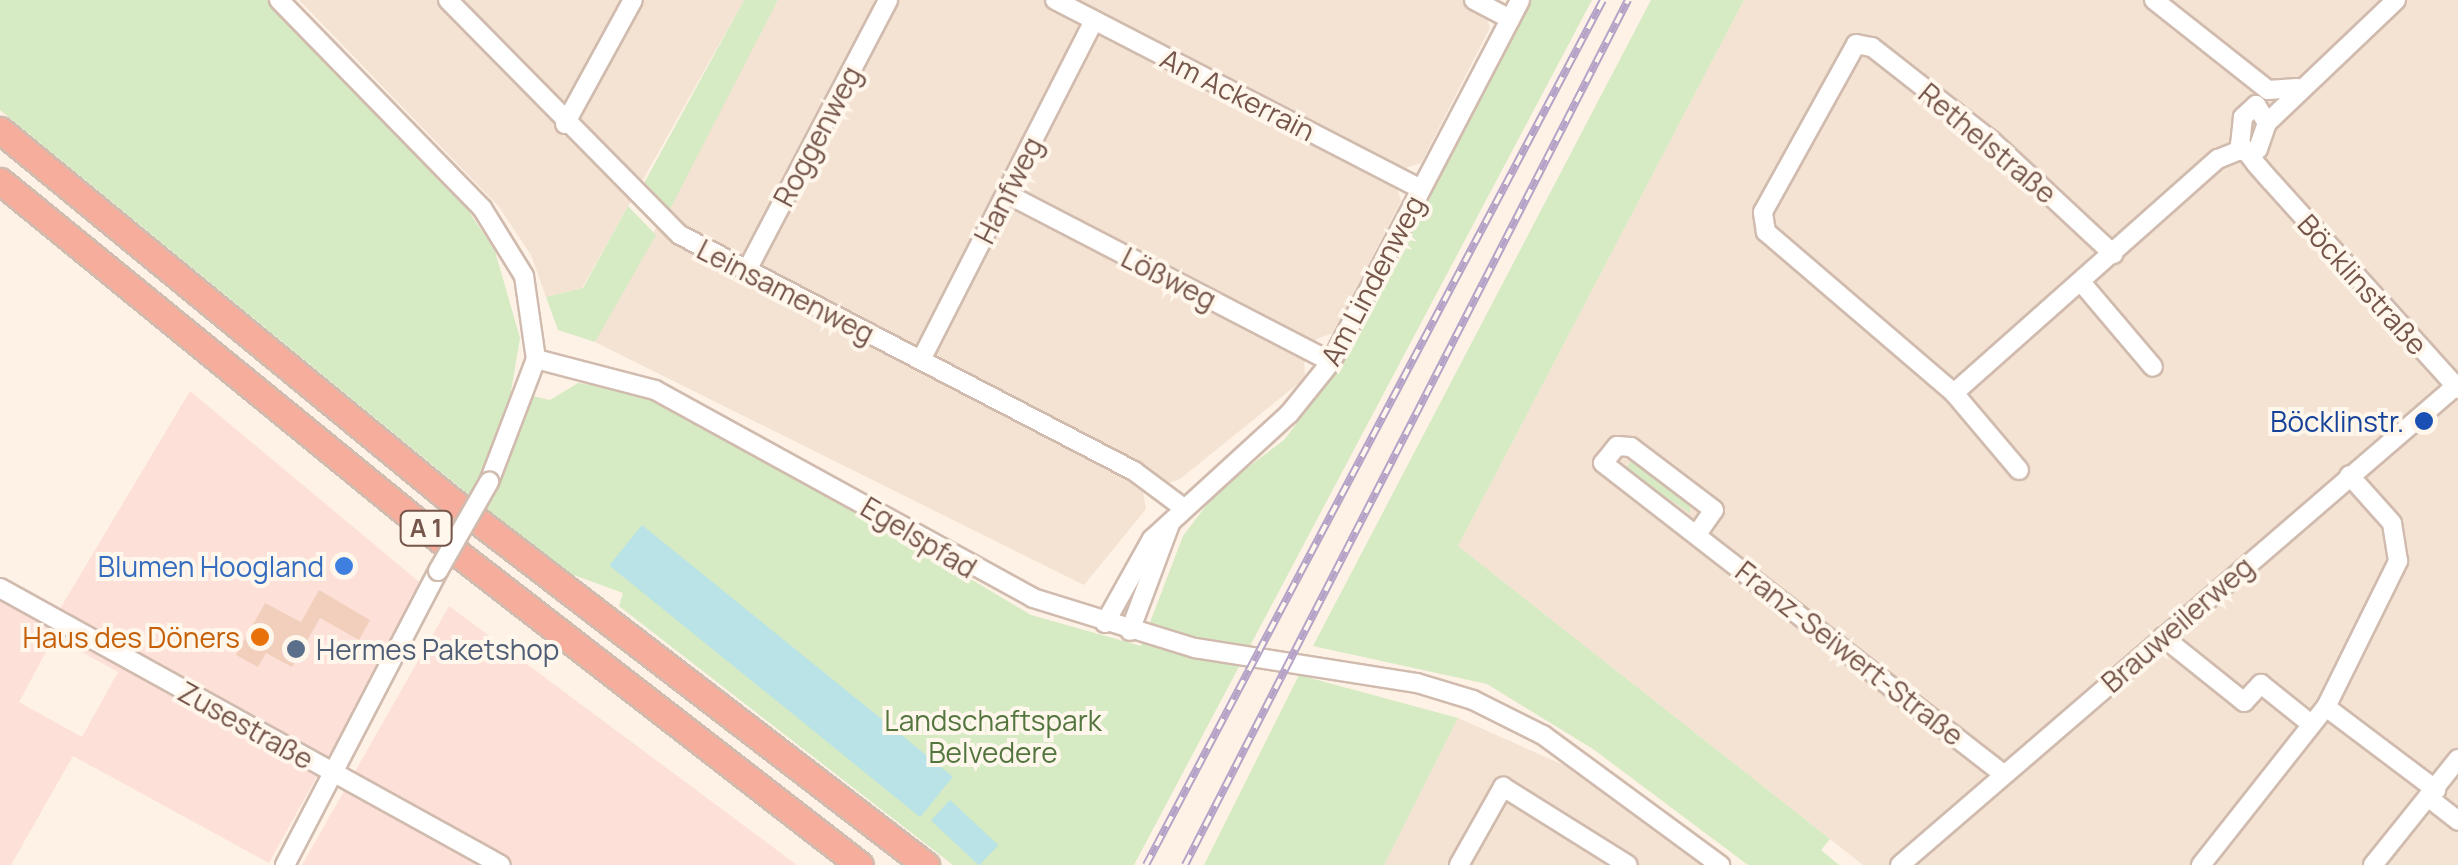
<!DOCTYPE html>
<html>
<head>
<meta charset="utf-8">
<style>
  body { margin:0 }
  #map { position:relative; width:2458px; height:865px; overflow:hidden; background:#fdf2e5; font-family:Manrope,sans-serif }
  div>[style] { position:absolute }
  .residential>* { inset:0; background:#f4e3d3 }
  .commercial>* { inset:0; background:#fde1d9 }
  .green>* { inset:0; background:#d6eac3 }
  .water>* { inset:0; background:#b9e3e7; transform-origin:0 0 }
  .building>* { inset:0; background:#f2cebc }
  .roads { filter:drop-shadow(2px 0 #d0bbae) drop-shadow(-2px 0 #d0bbae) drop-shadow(0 2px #d0bbae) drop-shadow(0 -2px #d0bbae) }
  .minor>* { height:18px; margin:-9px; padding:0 9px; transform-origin:9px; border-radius:9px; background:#fff }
  .highway>* { height:25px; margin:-12.5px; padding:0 12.5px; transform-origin:12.5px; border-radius:12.5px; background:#f7ad9c }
  .rail>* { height:8px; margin-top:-4px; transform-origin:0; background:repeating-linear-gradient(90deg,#fff6ec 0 11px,#b4a3c7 0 22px); box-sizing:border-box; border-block:2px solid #b4a3c7 }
  .bridges { filter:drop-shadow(2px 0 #d0bbae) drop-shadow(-2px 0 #d0bbae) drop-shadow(0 2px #d0bbae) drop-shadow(0 -2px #d0bbae) }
  .minor-bridge>* { height:18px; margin:-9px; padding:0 9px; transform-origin:9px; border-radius:9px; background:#fff }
  .dots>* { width:28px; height:28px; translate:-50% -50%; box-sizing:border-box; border:5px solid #fff6ec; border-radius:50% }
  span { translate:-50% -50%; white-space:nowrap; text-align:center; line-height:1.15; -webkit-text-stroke:8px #fff6ec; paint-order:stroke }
  .shield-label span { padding:2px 8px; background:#fff6ec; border:2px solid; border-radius:8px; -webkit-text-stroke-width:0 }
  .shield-label { font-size:25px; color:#76564a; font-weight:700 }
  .street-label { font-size:28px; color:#76564a }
  .transit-label { font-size:28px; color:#164399 }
  .right { translate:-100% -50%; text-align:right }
  .shop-label { font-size:28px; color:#366cbe }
  .food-label { font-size:28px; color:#c56008 }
  .service-label { font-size:28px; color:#4e5e75 }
  .left { translate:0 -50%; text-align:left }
  .park-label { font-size:28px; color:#53763f }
</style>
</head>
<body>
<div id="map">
  <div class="residential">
    <i style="clip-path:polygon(299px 0,744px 0,582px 288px,546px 297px,531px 255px,499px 207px)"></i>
    <i style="clip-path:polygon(778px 0,1493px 0,1485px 14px,1490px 28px,1421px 163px,1408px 167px,1397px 187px,1401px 201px,1333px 333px,1317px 339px,1304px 357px,1305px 378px,1180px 479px,1143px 492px,1146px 509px,1084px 585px,595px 342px)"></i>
    <i style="clip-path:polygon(1744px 0,2458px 0,2458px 865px,1863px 865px,1458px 546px)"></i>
    <i style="clip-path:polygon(1458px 718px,1586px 775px,1701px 865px,1384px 865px)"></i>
  </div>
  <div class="commercial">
    <i style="clip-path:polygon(evenodd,190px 391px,423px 585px,269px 863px,73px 756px,11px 865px,0 865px,0 595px,58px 612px,190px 391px,54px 637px,118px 672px,82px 737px,19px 702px,54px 637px)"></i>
    <i style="clip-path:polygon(449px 606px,797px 865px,302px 865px)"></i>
  </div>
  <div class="green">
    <i style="clip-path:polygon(0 0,268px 0,456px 192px,495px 251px,520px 338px,511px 391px,550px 400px,578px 383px,633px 391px,702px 419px,1031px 615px,1141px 646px,1183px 536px,1218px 490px,1284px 440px,1339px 368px,1530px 0,1592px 0,1134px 865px,953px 865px,619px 606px,623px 593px,571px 574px,469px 495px,0 110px)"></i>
    <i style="clip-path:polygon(744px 0,778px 0,668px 213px,642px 187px)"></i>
    <i style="clip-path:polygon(1651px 0,1744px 0,1458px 546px,1830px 839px,1821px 850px,1839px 865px,1748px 865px,1593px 749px,1487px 684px,1313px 646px)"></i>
    <i style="clip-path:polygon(628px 206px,656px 235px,595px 342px,558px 330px,546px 297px,583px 288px)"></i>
    <i style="clip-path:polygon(1633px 458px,1690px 503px,1690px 513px,1625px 470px)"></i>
    <i style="clip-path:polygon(1299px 675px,1458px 718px,1384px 865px,1204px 865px)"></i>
  </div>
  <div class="water">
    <i style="left:642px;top:525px;width:400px;height:52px;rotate:39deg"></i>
    <i style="left:950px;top:800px;width:66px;height:28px;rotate:43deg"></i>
  </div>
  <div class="building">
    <i style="clip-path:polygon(319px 590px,370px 620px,359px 640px,320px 618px,292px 667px,266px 653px,258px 667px,236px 655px,265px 603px,301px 622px)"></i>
  </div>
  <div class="roads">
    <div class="minor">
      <i style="left:279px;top:0;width:291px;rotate:45.7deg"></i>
      <i style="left:482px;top:208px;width:80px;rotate:58.3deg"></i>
      <i style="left:524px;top:276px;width:84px;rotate:81.8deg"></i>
      <i style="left:536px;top:359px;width:132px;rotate:110.9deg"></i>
      <i style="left:448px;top:0;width:330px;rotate:45.4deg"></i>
      <i style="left:680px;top:235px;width:512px;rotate:27.47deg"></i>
      <i style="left:1134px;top:471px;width:59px;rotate:36.7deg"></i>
      <i style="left:1055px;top:0;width:411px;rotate:27.3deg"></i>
      <i style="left:1474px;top:0;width:41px;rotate:27.8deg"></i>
      <i style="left:2154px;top:0;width:145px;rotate:38.3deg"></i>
      <i style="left:2268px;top:90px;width:29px;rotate:-4deg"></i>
      <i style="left:2267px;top:123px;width:178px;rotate:-43.6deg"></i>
      <i style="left:565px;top:124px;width:141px;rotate:-61.3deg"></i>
      <i style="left:1007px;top:194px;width:365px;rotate:27.4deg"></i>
      <i style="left:746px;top:272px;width:307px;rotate:-62.4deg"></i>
      <i style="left:2081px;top:282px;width:111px;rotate:49.7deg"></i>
      <i style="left:536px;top:359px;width:123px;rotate:14.6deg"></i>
      <i style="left:655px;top:390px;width:431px;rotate:28.8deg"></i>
      <i style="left:1033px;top:598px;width:170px;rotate:17.2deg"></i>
      <i style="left:1195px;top:648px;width:225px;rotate:9deg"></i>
      <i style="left:1417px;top:683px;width:59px;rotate:16.9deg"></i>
      <i style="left:1473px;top:700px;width:78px;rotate:26.6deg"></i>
      <i style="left:1543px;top:735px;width:220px;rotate:36.3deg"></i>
      <i style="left:921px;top:360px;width:381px;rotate:-63deg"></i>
      <i style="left:1954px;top:393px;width:353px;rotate:-41.6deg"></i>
      <i style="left:2218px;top:159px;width:22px;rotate:-22deg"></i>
      <i style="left:2238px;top:151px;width:14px"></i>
      <i style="left:2252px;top:151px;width:6px;rotate:-18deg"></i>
      <i style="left:2258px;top:149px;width:28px;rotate:-71deg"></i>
      <i style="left:2267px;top:123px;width:21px;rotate:-121deg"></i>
      <i style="left:2256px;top:105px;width:18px;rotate:137deg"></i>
      <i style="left:2243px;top:117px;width:27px;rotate:96deg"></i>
      <i style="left:2240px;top:144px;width:9px;rotate:49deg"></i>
      <i style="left:2246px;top:151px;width:16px;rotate:52deg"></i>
      <i style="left:2256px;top:164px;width:23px;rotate:49deg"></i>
      <i style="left:2271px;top:181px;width:280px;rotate:48deg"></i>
      <i style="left:2019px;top:470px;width:101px;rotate:-130.2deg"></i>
      <i style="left:1954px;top:393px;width:248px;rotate:-139.4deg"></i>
      <i style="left:1766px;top:232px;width:20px;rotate:-99deg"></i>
      <i style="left:1763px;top:212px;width:192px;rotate:-61deg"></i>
      <i style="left:1856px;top:44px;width:16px;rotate:11deg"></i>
      <i style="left:1872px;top:47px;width:152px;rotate:38.1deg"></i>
      <i style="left:1992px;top:141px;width:166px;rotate:43deg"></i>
      <i style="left:1697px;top:534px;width:29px;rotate:-55deg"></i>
      <i style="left:1714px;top:510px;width:104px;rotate:-142.8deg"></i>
      <i style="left:1631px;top:447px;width:14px;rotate:-176deg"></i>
      <i style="left:1617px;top:446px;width:22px;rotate:129deg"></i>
      <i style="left:1603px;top:463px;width:505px;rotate:37.85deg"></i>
      <i style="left:0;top:588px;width:572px;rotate:28.94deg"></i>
      <i style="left:1105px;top:623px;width:96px;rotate:-60.8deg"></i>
      <i style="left:1152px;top:539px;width:185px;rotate:-42.4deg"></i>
      <i style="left:1289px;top:414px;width:67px;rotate:-51.1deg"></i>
      <i style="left:1331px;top:362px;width:408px;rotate:-62.4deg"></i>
      <i style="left:1130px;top:631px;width:114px;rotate:-69.5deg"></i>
      <i style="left:2163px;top:637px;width:104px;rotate:38.7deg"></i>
      <i style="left:2244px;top:702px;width:25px;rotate:-47deg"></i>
      <i style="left:2261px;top:684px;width:64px;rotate:38.7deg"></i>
      <i style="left:2326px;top:707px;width:138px;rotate:37deg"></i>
      <i style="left:2429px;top:798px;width:37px;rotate:38deg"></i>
      <i style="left:285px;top:865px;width:331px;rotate:-62.5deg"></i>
      <i style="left:1459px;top:865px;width:90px;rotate:-60.6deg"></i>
      <i style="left:1503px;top:787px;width:147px;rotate:32deg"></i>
      <i style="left:1900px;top:865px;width:737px;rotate:-40.76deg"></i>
      <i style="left:2201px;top:865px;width:201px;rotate:-51.7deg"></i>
      <i style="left:2326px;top:707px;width:163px;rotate:-63.7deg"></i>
      <i style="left:2398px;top:561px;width:38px;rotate:-99deg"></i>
      <i style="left:2392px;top:523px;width:64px;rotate:-131.9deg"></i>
      <i style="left:2373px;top:865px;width:136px;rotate:-51.3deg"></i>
    </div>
    <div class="highway">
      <i style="left:0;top:130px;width:580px;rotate:39.4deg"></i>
      <i style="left:448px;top:498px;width:603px;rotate:37.52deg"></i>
      <i style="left:0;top:181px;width:549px;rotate:39.23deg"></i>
      <i style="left:425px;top:528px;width:550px;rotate:37.77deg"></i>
    </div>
  </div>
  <div class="rail">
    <i style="left:1146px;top:865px;width:978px;rotate:-62.15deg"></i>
    <i style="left:1185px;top:865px;width:972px;rotate:-62.88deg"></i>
  </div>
  <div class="bridges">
    <div class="minor-bridge">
      <i style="left:438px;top:571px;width:103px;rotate:-60.2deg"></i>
    </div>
  </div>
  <div class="dots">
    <i style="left:2424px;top:421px;background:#1a4fb4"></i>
    <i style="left:344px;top:566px;background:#3f7fe0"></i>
    <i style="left:260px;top:637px;background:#e8710a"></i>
    <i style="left:296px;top:649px;background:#5c6f8a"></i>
  </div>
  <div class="shield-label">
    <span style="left:426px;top:528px">A 1</span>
  </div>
  <div class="street-label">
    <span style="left:1238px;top:94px;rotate:27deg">Am Ackerrain</span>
    <span style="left:817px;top:136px;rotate:-62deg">Roggenweg</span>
    <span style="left:1988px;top:143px;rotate:40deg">Rethelstraße</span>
    <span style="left:1008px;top:190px;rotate:-63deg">Hanfweg</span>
    <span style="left:1169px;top:278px;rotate:27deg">Lößweg</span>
    <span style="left:1372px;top:280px;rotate:-62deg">Am Lindenweg</span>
    <span style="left:2363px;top:284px;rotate:48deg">Böcklinstraße</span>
    <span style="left:786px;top:291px;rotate:27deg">Leinsamenweg</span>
    <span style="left:919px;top:537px;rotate:31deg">Egelspfad</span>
    <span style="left:2177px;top:624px;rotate:-41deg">Brauweilerweg</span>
    <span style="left:1850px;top:653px;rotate:38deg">Franz-Seiwert-Straße</span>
    <span style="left:246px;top:725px;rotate:29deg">Zusestraße</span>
  </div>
  <div class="transit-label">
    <span class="right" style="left:2404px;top:421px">Böcklinstr.</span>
  </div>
  <div class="shop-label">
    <span class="right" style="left:324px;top:566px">Blumen Hoogland</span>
  </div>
  <div class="food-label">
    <span class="right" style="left:240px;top:637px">Haus des Döners</span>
  </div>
  <div class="service-label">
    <span class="left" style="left:316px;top:649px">Hermes Paketshop</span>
  </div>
  <div class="park-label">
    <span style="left:993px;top:736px">Landschaftspark<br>Belvedere</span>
  </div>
</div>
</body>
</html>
